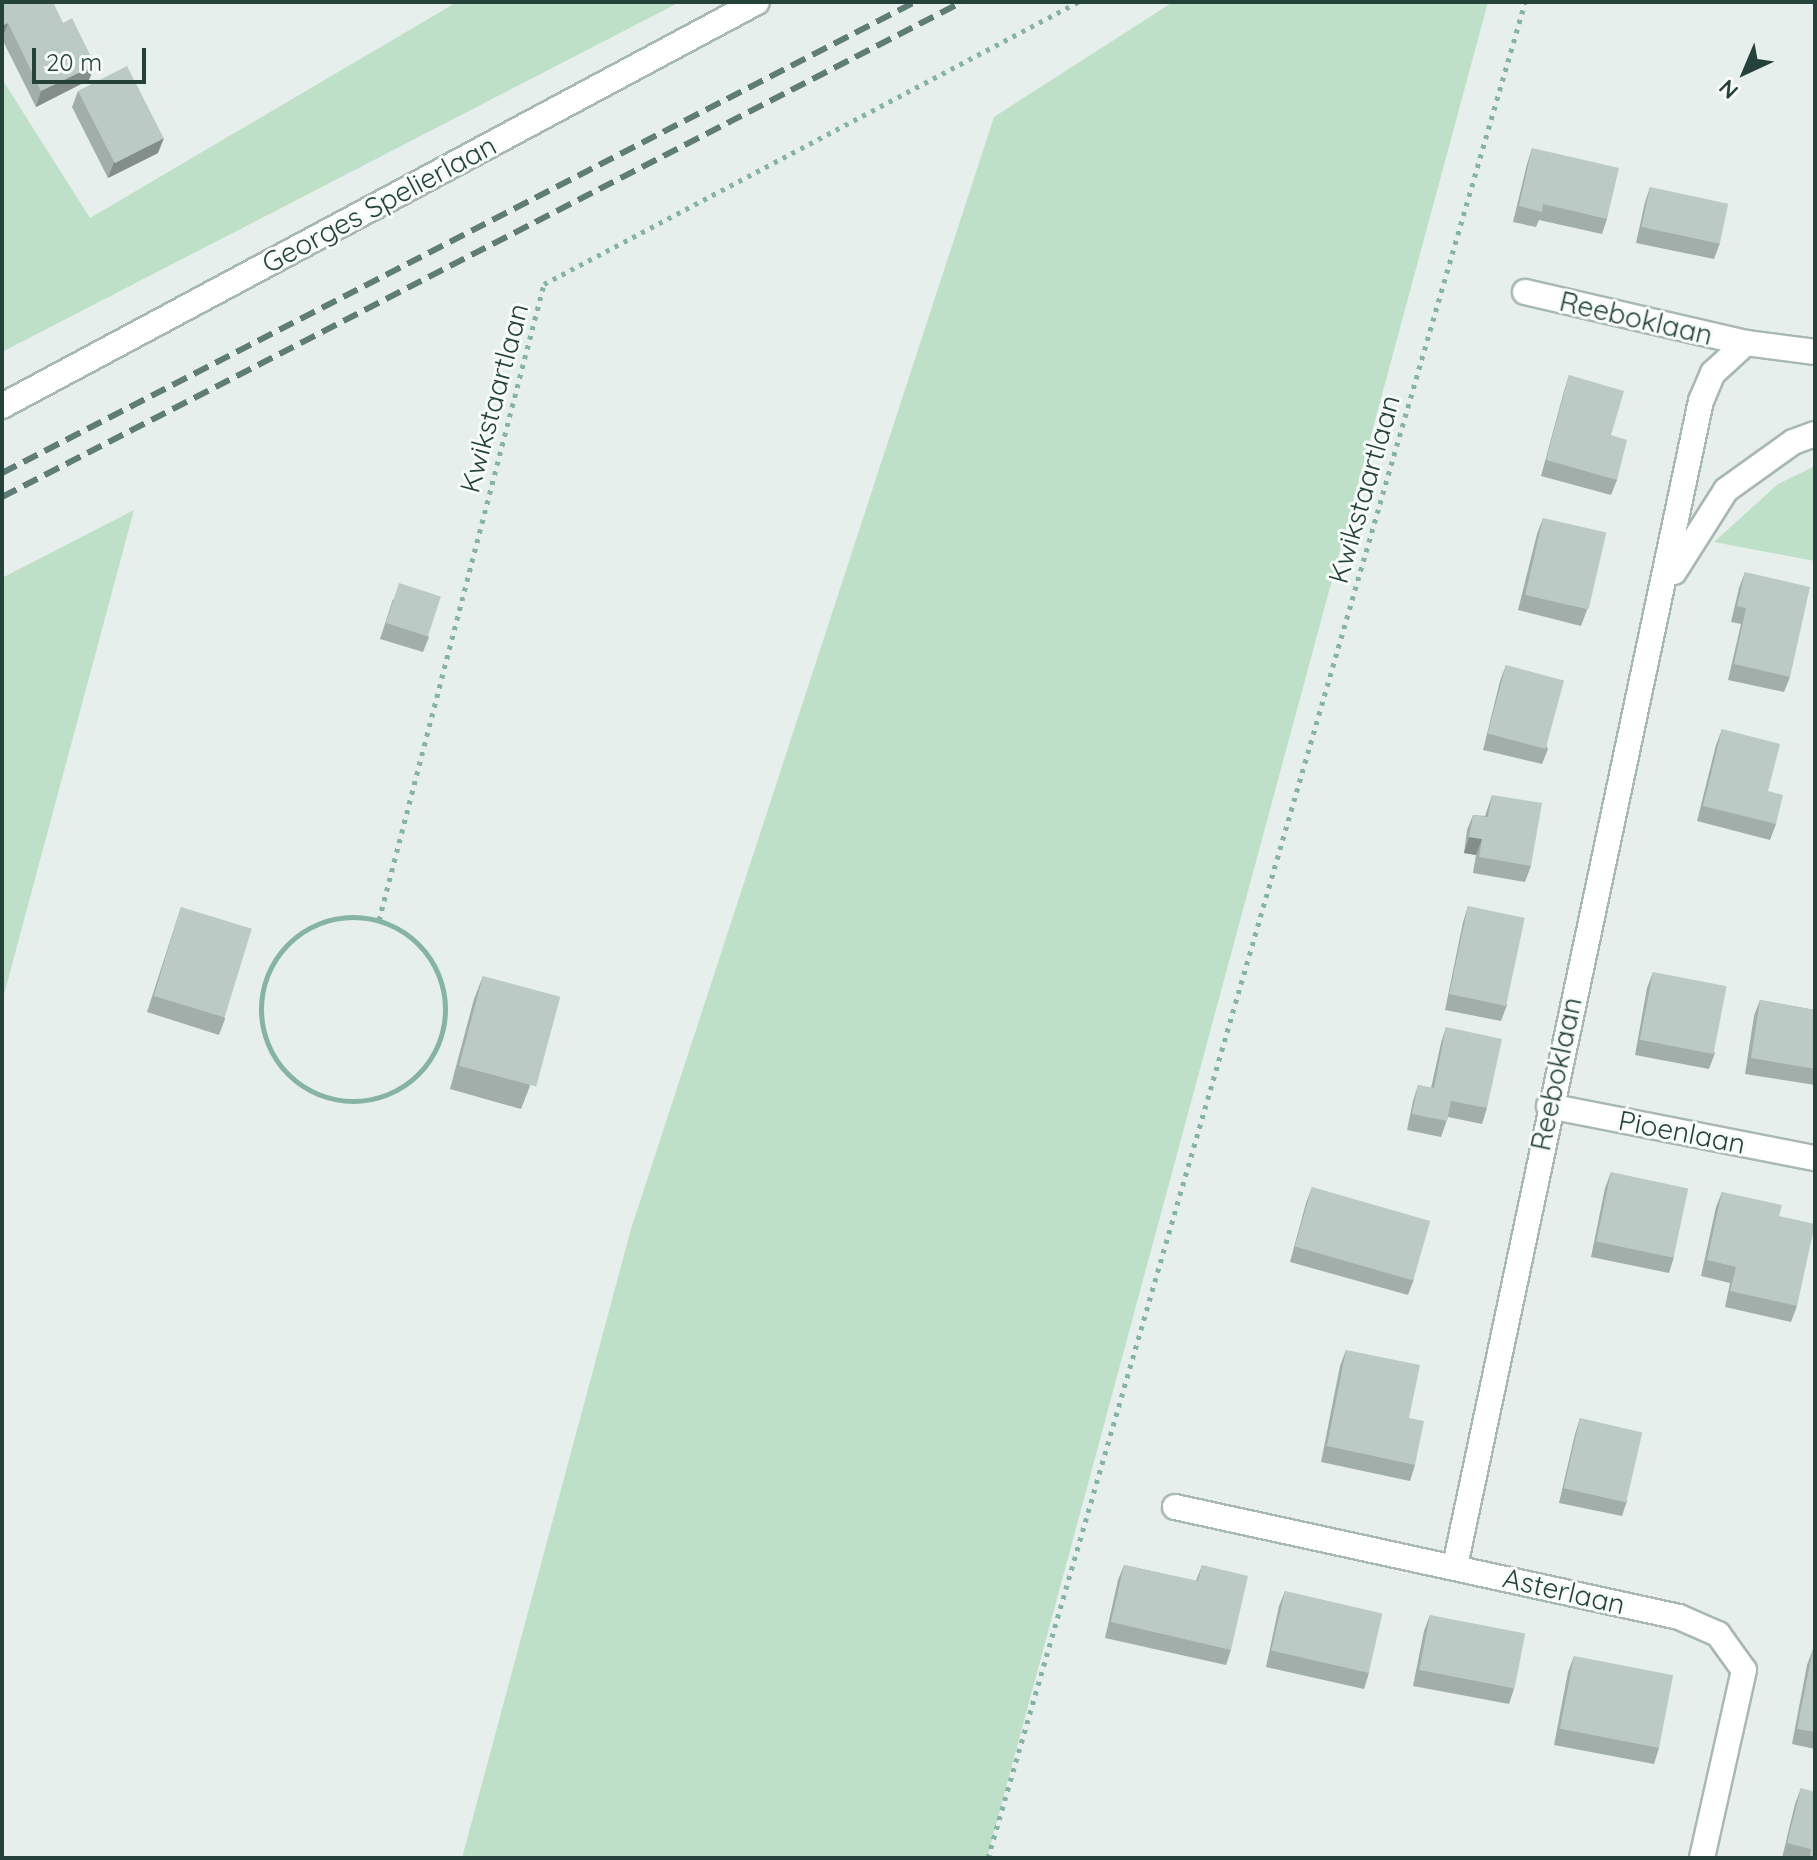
<!DOCTYPE html>
<html>
<head>
<meta charset="utf-8">
<style>
  body { margin:0 }
  #map { position:relative; width:1817px; height:1860px; overflow:hidden; background:#e6efeb; font-family:Quicksand,sans-serif }
  div>[style] { position:absolute }
  .green>* { inset:0; background:#bfe0c8 }
  .path>* { height:5px; margin-top:-2.5px; transform-origin:0; background:repeating-linear-gradient(90deg,#86b3a5 0 4px,transparent 0 10px) }
  .path>.ring { margin:-2.5px; padding:0; box-sizing:content-box; background:none; border:5px solid #86b3a5; border-radius:50% }
  .roads { filter:drop-shadow(2px 0 #a8b8b2) drop-shadow(-2px 0 #a8b8b2) drop-shadow(0 2px #a8b8b2) drop-shadow(0 -2px #a8b8b2) }
  .minor>* { height:24px; margin:-12px; padding:0 12px; transform-origin:12px; border-radius:12px; background:#fff }
  .rail>* { height:6px; margin-top:-3px; transform-origin:0; background:repeating-linear-gradient(90deg,#5f7d75 0 16px,transparent 0 24px) }
  .wall>* { inset:0; background:#a1aea9 }
  .shaded-wall>* { inset:0; background:#838d89 }
  .building>* { inset:0; background:#bbcac4; transform-origin:0 0 }
  span { translate:-50% -50%; white-space:nowrap; text-align:center; line-height:1.15; -webkit-text-stroke:6px #f7fbf9; paint-order:stroke }
  .street-label { font-size:28px; color:#24423a }
  .frame { position:absolute; inset:0; border:4px solid #24423a; pointer-events:none }
  .north { position:absolute; left:1705px; top:32px; width:80px; height:80px; -webkit-text-stroke:6px #f7fbf9; paint-order:stroke; rotate:224deg; font-size:22px; font-weight:700; line-height:32px; text-align:center; color:#24423a }
  .north::after { content:''; display:block; margin:auto; width:28px; height:36px; background:#24423a; clip-path:polygon(50% 0,100% 100%,50% 72%,0 100%) }
  .scale { position:absolute; left:32px; top:48px; width:114px; height:36px; box-sizing:border-box; border:4px solid #24423a; border-top:0; padding-left:10px; font-size:24px; line-height:28px; white-space:nowrap; color:#24423a; -webkit-text-stroke:6px #f7fbf9; paint-order:stroke }
</style>
</head>
<body>
<div id="map">
  <div class="green">
    <i style="clip-path:polygon(457px 2px,680px 2px,2px 352px,2px 79px,90px 218px)"></i>
    <i style="clip-path:polygon(1173px 2px,1488px 2px,987px 1858px,462px 1858px,631px 1229px,994px 117px)"></i>
    <i style="clip-path:polygon(1815px 466px,1815px 561px,1714px 542px,1778px 484px)"></i>
    <i style="clip-path:polygon(134px 510px,2px 1002px,2px 578px)"></i>
  </div>
  <div class="path">
    <i class="ring" style="left:261px;top:917px;width:179px;height:179px"></i>
    <i style="left:379px;top:920px;width:657px;rotate:-75.46deg"></i>
    <i style="left:544px;top:284px;width:604px;rotate:-27.84deg"></i>
    <i style="left:988px;top:1858px;width:1932px;rotate:-73.86deg"></i>
  </div>
  <div class="roads">
    <div class="minor">
      <i style="left:1525px;top:292px;width:227px;rotate:13deg"></i>
      <i style="left:2px;top:406px;width:856px;rotate:-28.15deg"></i>
      <i style="left:1674px;top:572px;width:97px;rotate:-57.6deg"></i>
      <i style="left:1726px;top:490px;width:82px;rotate:-35.6deg"></i>
      <i style="left:1793px;top:442px;width:23px;rotate:-20deg"></i>
      <i style="left:1549px;top:1106px;width:271px;rotate:11.1deg"></i>
      <i style="left:1175px;top:1507px;width:516px;rotate:12.31deg"></i>
      <i style="left:1679px;top:1617px;width:43px;rotate:23.6deg"></i>
      <i style="left:1718px;top:1634px;width:44px;rotate:54.2deg"></i>
      <i style="left:1744px;top:1670px;width:193px;rotate:102.6deg"></i>
      <i style="left:1455px;top:1566px;width:1191px;rotate:-78.08deg"></i>
      <i style="left:1701px;top:401px;width:30px;rotate:-67deg"></i>
      <i style="left:1713px;top:373px;width:45px;rotate:-42.3deg"></i>
      <i style="left:1746px;top:343px;width:70px;rotate:7.4deg"></i>
    </div>
  </div>
  <div class="rail">
    <i style="left:2px;top:473px;width:1027px;rotate:-27.29deg"></i>
    <i style="left:2px;top:497px;width:1080px;rotate:-27.28deg"></i>
  </div>
  <div class="wall">
    <i style="clip-path:polygon(2px 2px,63px 23px,89px 80px,36px 107px,2px 39px)"></i>
    <i style="clip-path:polygon(78px 91px,158px 153px,108px 178px,72px 107px)"></i>
    <i style="clip-path:polygon(1532px 148px,1607px 219px,1602px 234px,1539px 220px,1536px 227px,1513px 222px,1527px 164px)"></i>
    <i style="clip-path:polygon(1650px 187px,1720px 243px,1714px 259px,1636px 243px,1645px 202px)"></i>
    <i style="clip-path:polygon(1569px 375px,1611px 435px,1617px 480px,1611px 495px,1541px 476px,1564px 391px)"></i>
    <i style="clip-path:polygon(1543px 518px,1587px 610px,1581px 626px,1518px 610px,1537px 534px)"></i>
    <i style="clip-path:polygon(1745px 572px,1790px 677px,1784px 692px,1728px 680px,1741px 624px,1731px 622px,1739px 588px)"></i>
    <i style="clip-path:polygon(393px 599px,429px 637px,423px 652px,380px 639px)"></i>
    <i style="clip-path:polygon(1506px 665px,1548px 749px,1542px 764px,1483px 750px,1500px 681px)"></i>
    <i style="clip-path:polygon(1722px 729px,1776px 824px,1770px 840px,1697px 821px,1716px 745px)"></i>
    <i style="clip-path:polygon(1492px 795px,1531px 866px,1525px 882px,1473px 873px,1476px 855px,1464px 853px,1467px 830px,1473px 815px,1485px 816px)"></i>
    <i style="clip-path:polygon(1468px 906px,1507px 1005px,1501px 1021px,1445px 1010px,1463px 922px)"></i>
    <i style="clip-path:polygon(181px 907px,225px 1019px,219px 1035px,147px 1012px)"></i>
    <i style="clip-path:polygon(1653px 972px,1715px 1053px,1709px 1069px,1635px 1055px,1647px 988px)"></i>
    <i style="clip-path:polygon(483px 976px,530px 1086px,521px 1109px,450px 1089px,474px 999px)"></i>
    <i style="clip-path:polygon(1760px 1000px,1815px 1010px,1815px 1085px,1745px 1074px,1754px 1016px)"></i>
    <i style="clip-path:polygon(1446px 1027px,1487px 1108px,1482px 1124px,1448px 1117px,1441px 1137px,1407px 1130px,1413px 1101px,1418px 1085px,1431px 1088px,1441px 1043px)"></i>
    <i style="clip-path:polygon(1611px 1172px,1674px 1257px,1669px 1273px,1591px 1257px,1605px 1188px)"></i>
    <i style="clip-path:polygon(1312px 1187px,1414px 1279px,1408px 1295px,1290px 1262px,1306px 1203px)"></i>
    <i style="clip-path:polygon(1722px 1192px,1779px 1216px,1797px 1306px,1791px 1322px,1725px 1307px,1730px 1283px,1701px 1276px,1716px 1207px)"></i>
    <i style="clip-path:polygon(1346px 1350px,1409px 1418px,1415px 1465px,1410px 1481px,1321px 1462px,1340px 1366px)"></i>
    <i style="clip-path:polygon(1580px 1418px,1627px 1501px,1622px 1516px,1559px 1503px,1575px 1434px)"></i>
    <i style="clip-path:polygon(1124px 1565px,1196px 1581px,1202px 1565px,1231px 1650px,1226px 1665px,1105px 1638px,1118px 1580px)"></i>
    <i style="clip-path:polygon(1285px 1591px,1369px 1673px,1364px 1689px,1266px 1667px,1279px 1606px)"></i>
    <i style="clip-path:polygon(1430px 1615px,1514px 1689px,1509px 1704px,1413px 1686px,1424px 1631px)"></i>
    <i style="clip-path:polygon(1813px 1649px,1815px 1650px,1815px 1749px,1792px 1744px,1807px 1665px)"></i>
    <i style="clip-path:polygon(1574px 1656px,1659px 1748px,1654px 1764px,1554px 1745px,1568px 1672px)"></i>
    <i style="clip-path:polygon(1801px 1788px,1815px 1858px,1782px 1858px,1795px 1804px)"></i>
  </div>
  <div class="shaded-wall">
    <i style="clip-path:polygon(8px 23px,2px 39px,2px 26px)"></i>
    <i style="clip-path:polygon(95px 65px,89px 80px,36px 107px,41px 91px)"></i>
    <i style="clip-path:polygon(164px 138px,158px 153px,108px 178px,114px 162px)"></i>
    <i style="clip-path:polygon(1469px 837px,1482px 839px,1476px 855px,1464px 853px)"></i>
  </div>
  <div class="building">
    <i style="clip-path:polygon(2px 2px,53px 2px,63px 23px,72px 18px,95px 65px,41px 91px,8px 23px,2px 26px)"></i>
    <i style="left:127px;top:66px;width:81px;height:55px;rotate:63deg"></i>
    <i style="clip-path:polygon(1532px 148px,1619px 168px,1607px 219px,1543px 204px,1542px 212px,1519px 206px)"></i>
    <i style="left:1650px;top:187px;width:80px;height:41px;rotate:12deg"></i>
    <i style="clip-path:polygon(1569px 375px,1624px 391px,1611px 435px,1627px 440px,1617px 480px,1546px 460px)"></i>
    <i style="left:1543px;top:518px;width:65px;height:79px;rotate:13deg"></i>
    <i style="clip-path:polygon(1745px 572px,1810px 587px,1790px 677px,1734px 664px,1746px 608px,1737px 606px)"></i>
    <i style="left:399px;top:583px;width:44px;height:42px;rotate:18deg"></i>
    <i style="left:1506px;top:665px;width:60px;height:71px;rotate:15deg"></i>
    <i style="clip-path:polygon(1722px 729px,1780px 744px,1768px 791px,1783px 795px,1776px 824px,1703px 806px)"></i>
    <i style="clip-path:polygon(1492px 795px,1542px 803px,1531px 866px,1479px 857px,1482px 839px,1469px 837px,1473px 815px,1488px 817px)"></i>
    <i style="left:1468px;top:906px;width:58px;height:90px;rotate:12deg"></i>
    <i style="left:181px;top:907px;width:74px;height:93px;rotate:17deg"></i>
    <i style="left:1653px;top:972px;width:75px;height:69px;rotate:11deg"></i>
    <i style="left:483px;top:976px;width:80px;height:93px;rotate:15deg"></i>
    <i style="clip-path:polygon(1760px 1000px,1815px 1010px,1815px 1069px,1751px 1058px)"></i>
    <i style="clip-path:polygon(1446px 1027px,1502px 1039px,1487px 1108px,1451px 1101px,1447px 1121px,1412px 1114px,1418px 1085px,1434px 1088px)"></i>
    <i style="left:1611px;top:1172px;width:79px;height:71px;rotate:12deg"></i>
    <i style="left:1312px;top:1187px;width:123px;height:62px;rotate:16deg"></i>
    <i style="clip-path:polygon(1722px 1192px,1782px 1205px,1779px 1216px,1815px 1224px,1797px 1306px,1730px 1291px,1736px 1267px,1707px 1260px)"></i>
    <i style="clip-path:polygon(1346px 1350px,1420px 1365px,1409px 1418px,1424px 1421px,1415px 1465px,1327px 1446px)"></i>
    <i style="left:1580px;top:1418px;width:64px;height:72px;rotate:13deg"></i>
    <i style="clip-path:polygon(1124px 1565px,1198px 1581px,1202px 1565px,1248px 1576px,1231px 1650px,1111px 1622px)"></i>
    <i style="left:1285px;top:1591px;width:100px;height:61px;rotate:13deg"></i>
    <i style="left:1430px;top:1615px;width:97px;height:56px;rotate:11deg"></i>
    <i style="clip-path:polygon(1813px 1649px,1815px 1650px,1815px 1732px,1797px 1729px)"></i>
    <i style="left:1574px;top:1656px;width:101px;height:74px;rotate:11deg"></i>
    <i style="clip-path:polygon(1801px 1788px,1815px 1792px,1815px 1858px,1809px 1858px,1811px 1849px,1787px 1843px)"></i>
  </div>
  <div class="street-label">
    <span style="left:379px;top:204px;rotate:-28deg">Georges Spelierlaan</span>
    <span style="left:1636px;top:318px;rotate:13deg">Reeboklaan</span>
    <span style="left:494px;top:398px;rotate:-75deg">Kwikstaartlaan</span>
    <span style="left:1364px;top:489px;rotate:-74deg">Kwikstaartlaan</span>
    <span style="left:1556px;top:1074px;rotate:-78deg">Reeboklaan</span>
    <span style="left:1682px;top:1132px;rotate:11deg">Pioenlaan</span>
    <span style="left:1564px;top:1591px;rotate:13deg">Asterlaan</span>
  </div>
  <div class="frame"></div>
  <div class="north">N</div>
  <div class="scale">20 m</div>
</div>
</body>
</html>
